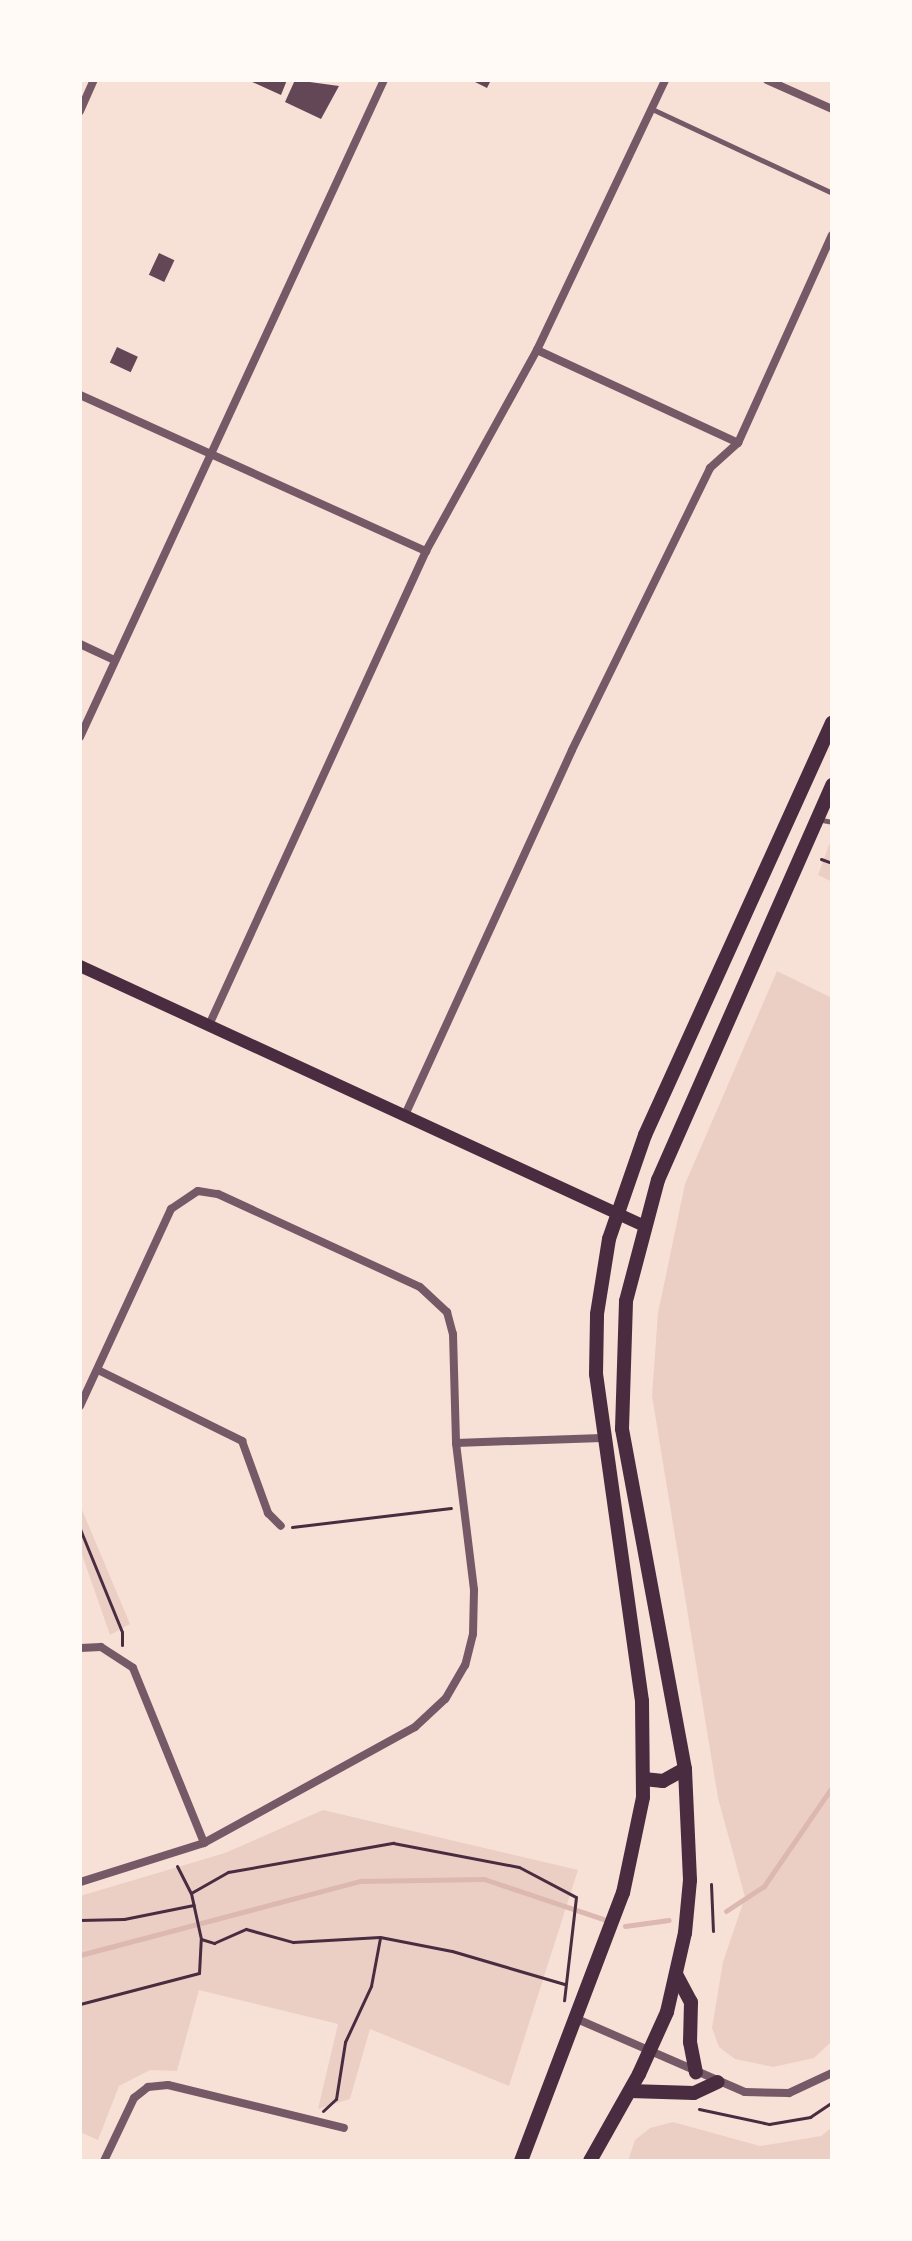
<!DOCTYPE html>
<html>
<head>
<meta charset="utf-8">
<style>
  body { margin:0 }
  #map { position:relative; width:912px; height:2241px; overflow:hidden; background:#f7e1d7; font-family:"Fira Sans Condensed",sans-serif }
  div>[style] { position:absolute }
  .green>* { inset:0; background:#ebcfc5 }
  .stream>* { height:5px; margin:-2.5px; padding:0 2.5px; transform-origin:2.5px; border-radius:2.5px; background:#dcb8b0 }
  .building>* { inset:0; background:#644757; transform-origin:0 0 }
  .path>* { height:3px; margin:-1.5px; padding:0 1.5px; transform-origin:1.5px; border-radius:1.5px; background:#4a2c40 }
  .service>* { height:5px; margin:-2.5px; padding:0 2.5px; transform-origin:2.5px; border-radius:2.5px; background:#755966 }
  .minor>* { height:8px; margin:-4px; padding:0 4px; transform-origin:4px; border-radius:4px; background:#755966 }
  .secondary>* { height:12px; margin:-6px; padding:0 6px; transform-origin:6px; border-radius:6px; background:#4a2c40 }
  .primary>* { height:14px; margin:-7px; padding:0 7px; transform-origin:7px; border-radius:7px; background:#4a2c40 }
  span { translate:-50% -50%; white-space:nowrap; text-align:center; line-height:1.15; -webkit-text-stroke:8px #fffaf5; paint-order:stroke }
  .frame { position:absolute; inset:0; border:82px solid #fffaf5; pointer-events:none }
</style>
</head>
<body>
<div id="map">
  <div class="green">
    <i style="clip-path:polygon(831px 840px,832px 841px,832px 882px,818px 875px)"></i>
    <i style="clip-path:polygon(777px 971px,832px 998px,832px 2041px,814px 2058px,773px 2067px,735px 2059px,719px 2047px,712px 2028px,723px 1962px,745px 1897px,718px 1798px,652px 1396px,658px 1313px,685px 1184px)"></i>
    <i style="clip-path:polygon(80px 1505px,130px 1624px,110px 1635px,80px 1549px)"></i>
    <i style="clip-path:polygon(323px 1810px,578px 1870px,509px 2086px,370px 2029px,350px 2099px,318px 2109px,338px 2024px,199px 1990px,177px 2071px,150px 2070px,119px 2086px,98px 2140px,80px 2132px,80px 1896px,225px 1853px)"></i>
    <i style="clip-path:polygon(673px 2122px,760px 2146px,821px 2136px,832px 2127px,832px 2161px,628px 2161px,635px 2140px,650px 2128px)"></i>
  </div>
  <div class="stream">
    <i style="left:726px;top:1911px;width:45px;rotate:-33.3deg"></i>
    <i style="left:764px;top:1886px;width:120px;rotate:-55.5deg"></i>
    <i style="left:625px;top:1926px;width:44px;rotate:-7.8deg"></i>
    <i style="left:80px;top:1955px;width:291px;rotate:-14.8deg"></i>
    <i style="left:361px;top:1881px;width:123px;rotate:-0.9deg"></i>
    <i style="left:484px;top:1879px;width:126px;rotate:18.6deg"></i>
  </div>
  <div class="building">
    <i style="clip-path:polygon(248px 80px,287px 80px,281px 95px)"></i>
    <i style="clip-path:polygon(295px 80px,339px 86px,321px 119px,285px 102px)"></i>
    <i style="clip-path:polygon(471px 80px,491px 80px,487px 88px)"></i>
    <i style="left:159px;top:253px;width:17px;height:24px;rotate:25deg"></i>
    <i style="left:117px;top:347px;width:23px;height:17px;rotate:25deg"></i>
  </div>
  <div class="path">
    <i style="left:821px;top:859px;width:12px;rotate:20deg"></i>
    <i style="left:292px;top:1527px;width:160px;rotate:-6.8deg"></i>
    <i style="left:80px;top:1529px;width:111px;rotate:67.8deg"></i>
    <i style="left:122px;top:1632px;width:13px;rotate:90deg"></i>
    <i style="left:177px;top:1866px;width:30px;rotate:63deg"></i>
    <i style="left:191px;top:1893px;width:43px;rotate:-29.6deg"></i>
    <i style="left:228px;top:1872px;width:168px;rotate:-10deg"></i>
    <i style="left:393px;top:1843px;width:128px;rotate:10.8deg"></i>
    <i style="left:519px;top:1867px;width:64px;rotate:27.8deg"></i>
    <i style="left:576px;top:1897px;width:104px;rotate:96.6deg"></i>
    <i style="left:711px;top:1884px;width:47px;rotate:87.6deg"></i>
    <i style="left:80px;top:1920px;width:44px;rotate:-1.3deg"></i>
    <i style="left:124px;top:1919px;width:71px;rotate:-11.3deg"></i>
    <i style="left:201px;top:1939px;width:14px;rotate:17deg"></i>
    <i style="left:214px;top:1943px;width:35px;rotate:-24deg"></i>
    <i style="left:246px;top:1929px;width:49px;rotate:15.5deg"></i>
    <i style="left:293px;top:1942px;width:87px;rotate:-3.3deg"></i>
    <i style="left:380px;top:1937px;width:73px;rotate:11deg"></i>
    <i style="left:452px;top:1951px;width:117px;rotate:16.4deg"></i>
    <i style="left:80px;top:2004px;width:123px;rotate:-14.6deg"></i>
    <i style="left:199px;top:1973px;width:34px;rotate:-87deg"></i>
    <i style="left:201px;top:1939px;width:47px;rotate:-102.3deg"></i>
    <i style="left:699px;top:2109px;width:72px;rotate:12.1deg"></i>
    <i style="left:769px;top:2124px;width:42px;rotate:-9.7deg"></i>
    <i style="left:810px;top:2117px;width:27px;rotate:-34deg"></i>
    <i style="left:323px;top:2111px;width:18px;rotate:-43deg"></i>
    <i style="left:336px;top:2099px;width:58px;rotate:-81deg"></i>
    <i style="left:345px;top:2042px;width:62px;rotate:-65.1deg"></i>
    <i style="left:371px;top:1986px;width:49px;rotate:-79.4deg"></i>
  </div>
  <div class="service">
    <i style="left:652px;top:109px;width:199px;rotate:25deg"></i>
    <i style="left:817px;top:819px;width:15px;rotate:11deg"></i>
  </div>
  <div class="minor">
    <i style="left:767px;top:80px;width:71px;rotate:24deg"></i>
    <i style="left:80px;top:111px;width:34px;rotate:-66deg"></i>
    <i style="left:537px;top:350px;width:221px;rotate:24.8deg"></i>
    <i style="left:80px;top:395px;width:380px;rotate:24.3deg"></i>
    <i style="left:80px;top:644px;width:38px;rotate:25deg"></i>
    <i style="left:80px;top:737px;width:724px;rotate:-65.17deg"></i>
    <i style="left:209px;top:1025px;width:521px;rotate:-65.4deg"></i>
    <i style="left:426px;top:551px;width:230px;rotate:-61.1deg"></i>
    <i style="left:537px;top:350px;width:299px;rotate:-64.6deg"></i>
    <i style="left:405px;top:1115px;width:401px;rotate:-65.4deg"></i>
    <i style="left:572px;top:750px;width:314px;rotate:-63.9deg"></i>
    <i style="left:710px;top:468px;width:38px;rotate:-42deg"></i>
    <i style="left:738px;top:443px;width:228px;rotate:-65.7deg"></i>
    <i style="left:98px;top:1370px;width:161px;rotate:26.2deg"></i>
    <i style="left:242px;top:1441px;width:77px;rotate:70.1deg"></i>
    <i style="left:268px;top:1513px;width:18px;rotate:45deg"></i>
    <i style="left:80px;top:1406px;width:217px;rotate:-65.2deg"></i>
    <i style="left:171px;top:1209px;width:32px;rotate:-34deg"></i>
    <i style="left:198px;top:1191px;width:20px;rotate:9deg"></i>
    <i style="left:218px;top:1194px;width:222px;rotate:24.7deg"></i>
    <i style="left:420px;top:1287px;width:37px;rotate:43deg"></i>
    <i style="left:447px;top:1312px;width:23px;rotate:75deg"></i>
    <i style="left:453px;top:1334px;width:109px;rotate:88.4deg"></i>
    <i style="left:456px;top:1443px;width:148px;rotate:83deg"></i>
    <i style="left:474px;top:1590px;width:44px;rotate:91.3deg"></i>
    <i style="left:473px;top:1634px;width:32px;rotate:104deg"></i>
    <i style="left:465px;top:1665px;width:39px;rotate:120deg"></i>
    <i style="left:445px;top:1699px;width:41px;rotate:137deg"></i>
    <i style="left:415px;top:1727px;width:241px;rotate:151.2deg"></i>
    <i style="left:204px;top:1843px;width:130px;rotate:162.5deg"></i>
    <i style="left:456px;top:1443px;width:146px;rotate:-2deg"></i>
    <i style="left:80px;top:1648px;width:21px;rotate:-3deg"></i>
    <i style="left:101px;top:1647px;width:38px;rotate:33deg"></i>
    <i style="left:133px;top:1668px;width:189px;rotate:67.9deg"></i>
    <i style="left:577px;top:2019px;width:183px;rotate:23.5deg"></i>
    <i style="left:745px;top:2092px;width:44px;rotate:1.3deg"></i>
    <i style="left:789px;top:2093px;width:47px;rotate:-24.9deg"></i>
    <i style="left:104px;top:2161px;width:70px;rotate:-64.5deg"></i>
    <i style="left:134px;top:2098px;width:18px;rotate:-38deg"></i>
    <i style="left:148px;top:2087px;width:20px;rotate:-6deg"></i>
    <i style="left:168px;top:2085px;width:181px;rotate:13.7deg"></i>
  </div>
  <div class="secondary">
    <i style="left:80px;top:966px;width:619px;rotate:24.74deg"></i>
  </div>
  <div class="primary">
    <i style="left:644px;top:1779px;width:19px;rotate:6deg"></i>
    <i style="left:663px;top:1781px;width:25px;rotate:-29deg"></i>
    <i style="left:677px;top:1976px;width:30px;rotate:62deg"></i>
    <i style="left:691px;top:2002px;width:40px;rotate:91.4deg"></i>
    <i style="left:690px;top:2042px;width:31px;rotate:79deg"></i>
    <i style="left:630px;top:2091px;width:64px;rotate:1.8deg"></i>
    <i style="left:694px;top:2093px;width:26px;rotate:-25deg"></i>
    <i style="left:521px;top:2161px;width:287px;rotate:-69.2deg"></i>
    <i style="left:623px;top:1893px;width:98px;rotate:-78.2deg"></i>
    <i style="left:643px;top:1797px;width:96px;rotate:-90.6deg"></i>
    <i style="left:642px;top:1701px;width:330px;rotate:-98deg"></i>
    <i style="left:596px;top:1374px;width:60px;rotate:-89deg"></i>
    <i style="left:597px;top:1314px;width:76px;rotate:-80.9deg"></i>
    <i style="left:609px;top:1239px;width:110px;rotate:-70.9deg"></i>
    <i style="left:645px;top:1135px;width:453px;rotate:-65.6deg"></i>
    <i style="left:590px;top:2161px;width:100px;rotate:-60.6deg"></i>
    <i style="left:639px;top:2074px;width:68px;rotate:-65.7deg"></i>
    <i style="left:667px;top:2012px;width:81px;rotate:-77.2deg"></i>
    <i style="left:685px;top:1933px;width:53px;rotate:-84.6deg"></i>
    <i style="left:690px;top:1880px;width:111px;rotate:-92.6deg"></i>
    <i style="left:685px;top:1769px;width:346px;rotate:-100.5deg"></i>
    <i style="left:622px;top:1429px;width:128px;rotate:-88.2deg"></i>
    <i style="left:626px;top:1301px;width:125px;rotate:-75.2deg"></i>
    <i style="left:658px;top:1180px;width:432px;rotate:-66.2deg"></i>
  </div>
  <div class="frame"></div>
</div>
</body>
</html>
